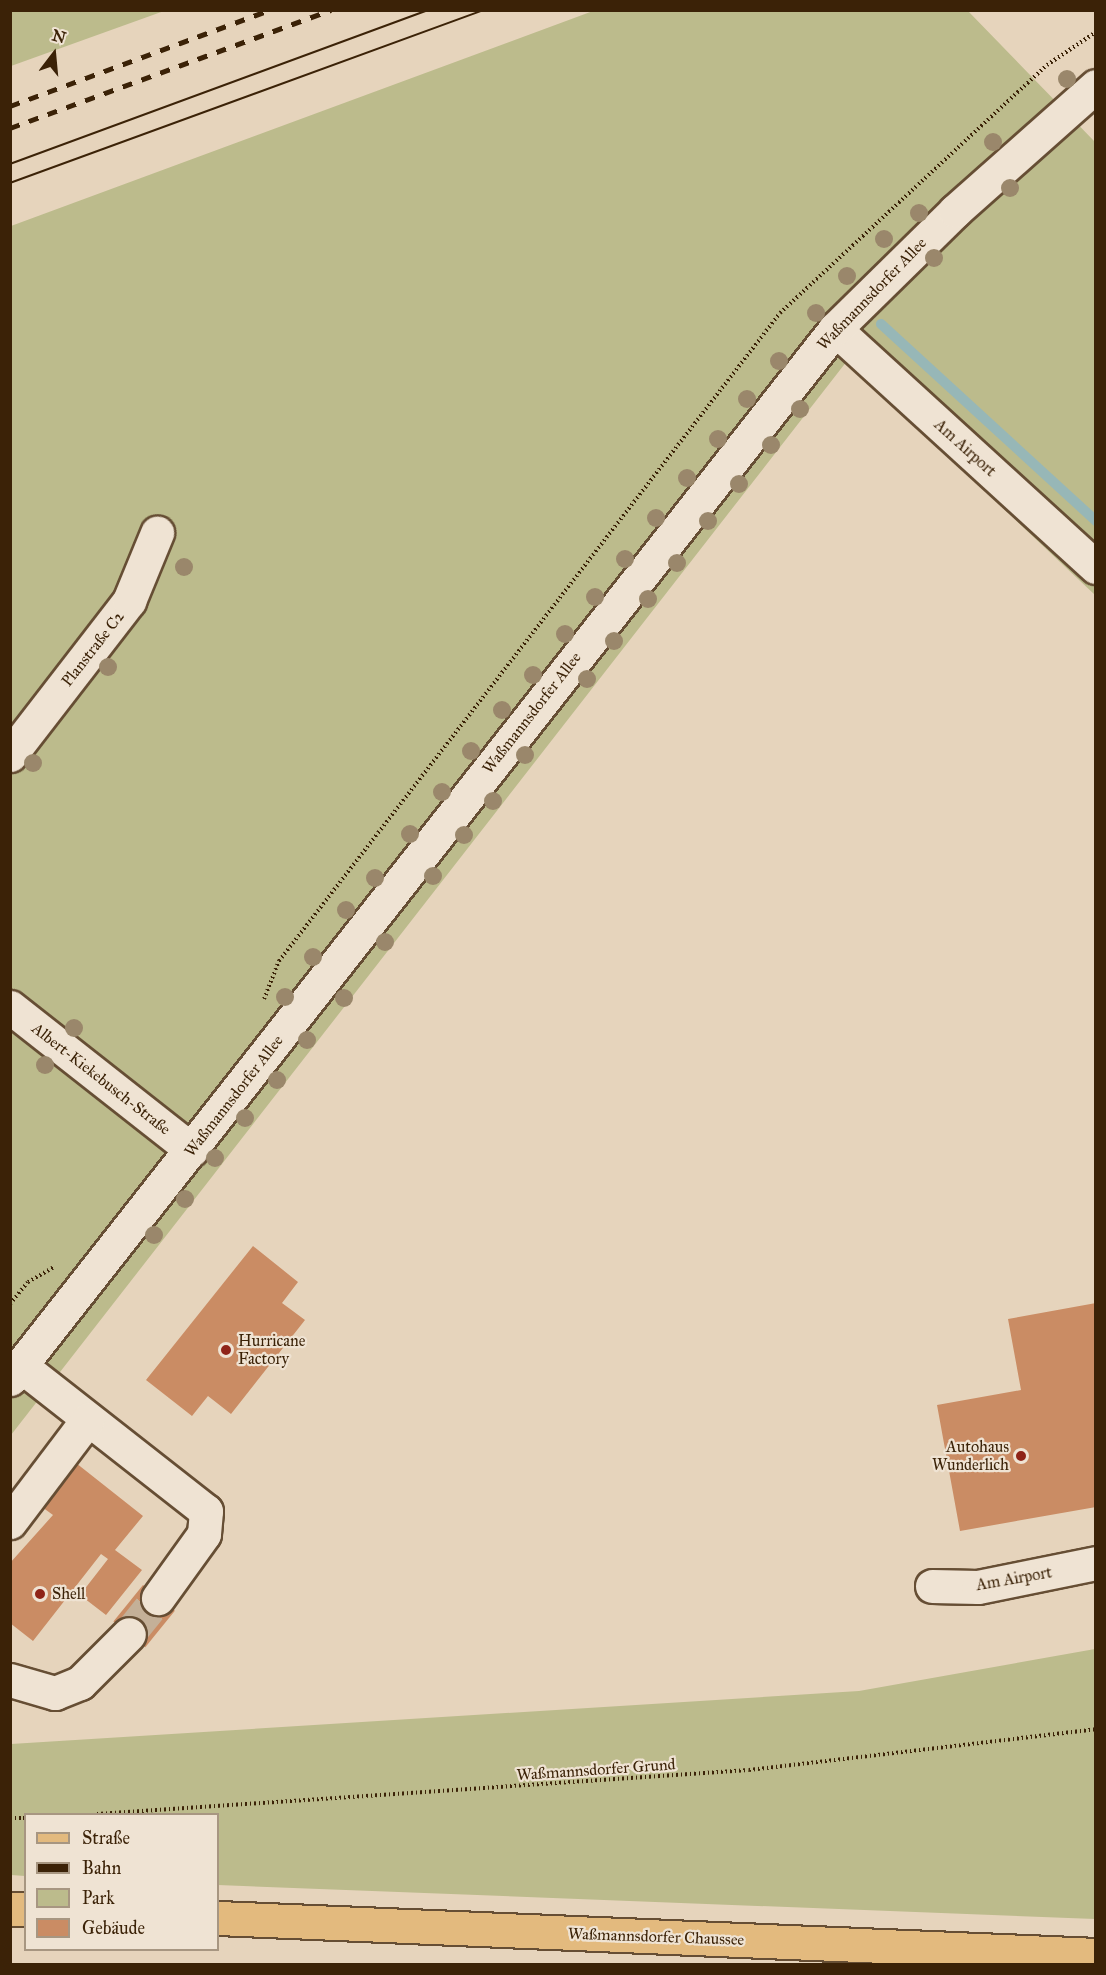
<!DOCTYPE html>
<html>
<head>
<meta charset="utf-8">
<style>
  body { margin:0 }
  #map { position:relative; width:1106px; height:1975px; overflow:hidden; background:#e6d4bc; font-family:"IM FELL Great Primer",serif }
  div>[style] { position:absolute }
  .green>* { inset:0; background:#bcbb8c }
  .stream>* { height:10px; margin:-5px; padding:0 5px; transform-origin:5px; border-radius:5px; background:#97b7b7 }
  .building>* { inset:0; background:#ca8c64; transform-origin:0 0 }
  .minor-tunnel>* { height:33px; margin-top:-16.5px; transform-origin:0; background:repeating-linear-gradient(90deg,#c4b098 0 33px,transparent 0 49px) }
  .path>* { height:4px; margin-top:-2px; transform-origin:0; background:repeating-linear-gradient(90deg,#3b2207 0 1.5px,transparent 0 4.5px) }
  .roads { filter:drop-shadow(2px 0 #664e34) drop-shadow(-2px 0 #664e34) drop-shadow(0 2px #664e34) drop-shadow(0 -2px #664e34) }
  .minor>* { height:33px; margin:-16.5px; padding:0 16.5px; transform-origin:16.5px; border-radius:16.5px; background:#efe3d3 }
  .major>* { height:33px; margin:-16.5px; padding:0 16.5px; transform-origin:16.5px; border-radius:16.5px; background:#e3ba7e }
  .tram>* { height:1.5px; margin:-0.75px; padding:0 0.75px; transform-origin:0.75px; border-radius:0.75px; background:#3b2207 }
  .rail>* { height:4.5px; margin-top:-2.25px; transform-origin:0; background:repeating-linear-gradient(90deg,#3b2207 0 10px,transparent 0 20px) }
  .trees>* { width:18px; height:18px; margin:-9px; border-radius:50%; background:#9a876b }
  .dots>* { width:16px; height:16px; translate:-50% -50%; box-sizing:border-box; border:3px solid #efe3d3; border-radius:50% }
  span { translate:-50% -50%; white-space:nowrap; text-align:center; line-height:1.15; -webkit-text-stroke:4.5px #efe3d3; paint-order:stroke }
  .street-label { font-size:16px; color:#3b2207 }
  .poi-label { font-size:16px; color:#3b2207 }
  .left { translate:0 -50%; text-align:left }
  .right { translate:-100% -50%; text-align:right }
  .frame { position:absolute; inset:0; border:12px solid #3b2207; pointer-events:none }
  .legend { position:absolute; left:24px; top:1813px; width:195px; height:138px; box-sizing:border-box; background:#efe3d3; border:2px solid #a79681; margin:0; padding:8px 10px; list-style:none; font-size:18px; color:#3b2207 }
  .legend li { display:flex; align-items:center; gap:12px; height:30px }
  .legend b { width:30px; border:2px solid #a79681 }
  .north { position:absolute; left:24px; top:24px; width:60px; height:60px; -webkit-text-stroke:4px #efe3d3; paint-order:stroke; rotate:16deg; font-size:16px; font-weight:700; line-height:24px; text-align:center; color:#3b2207 }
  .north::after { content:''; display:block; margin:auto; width:21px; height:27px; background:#3b2207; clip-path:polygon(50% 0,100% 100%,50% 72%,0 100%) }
</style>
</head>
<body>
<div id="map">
  <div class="green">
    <i style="clip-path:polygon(11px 10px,164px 10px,164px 11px,11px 66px)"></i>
    <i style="clip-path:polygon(593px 11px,968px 11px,1095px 142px,1095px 595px,847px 361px,11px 1435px,11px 226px)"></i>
    <i style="clip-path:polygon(1095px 1649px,1095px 1919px,218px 1885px,218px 1814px,26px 1814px,25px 1876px,11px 1875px,11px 1744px,859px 1691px)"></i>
  </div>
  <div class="stream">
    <i style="left:881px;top:324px;width:292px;rotate:42.5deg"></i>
  </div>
  <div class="building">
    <i style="clip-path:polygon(253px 1246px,298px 1282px,282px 1303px,305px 1320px,231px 1414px,208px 1396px,192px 1416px,146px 1380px)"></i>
    <i style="clip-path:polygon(1096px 1303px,1096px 1507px,960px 1531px,937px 1405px,1021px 1390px,1008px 1319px)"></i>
    <i style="clip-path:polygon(76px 1463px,143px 1516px,115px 1550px,142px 1570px,106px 1615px,80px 1595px,108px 1559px,101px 1554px,33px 1641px,10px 1623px,10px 1563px,53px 1515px,42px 1507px)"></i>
    <i style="left:143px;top:1585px;width:41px;height:47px;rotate:39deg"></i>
  </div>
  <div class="minor-tunnel">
    <i style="left:129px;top:1634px;width:46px;rotate:-51.1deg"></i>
  </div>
  <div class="path">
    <i style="left:264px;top:999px;width:41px;rotate:-68.5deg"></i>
    <i style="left:279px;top:961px;width:819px;rotate:-52.29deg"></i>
    <i style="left:780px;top:313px;width:364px;rotate:-42.9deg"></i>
    <i style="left:1047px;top:65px;width:59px;rotate:-34deg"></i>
    <i style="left:10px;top:1304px;width:28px;rotate:-51deg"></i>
    <i style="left:28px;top:1282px;width:30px;rotate:-30deg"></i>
    <i style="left:97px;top:1814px;width:653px;rotate:-3.86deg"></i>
    <i style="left:749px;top:1770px;width:349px;rotate:-6.7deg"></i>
    <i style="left:10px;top:1818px;width:16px"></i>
  </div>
  <div class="roads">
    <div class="minor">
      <i style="left:835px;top:329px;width:353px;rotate:42.4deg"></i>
      <i style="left:10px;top:755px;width:195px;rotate:-52.3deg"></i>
      <i style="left:129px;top:601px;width:74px;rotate:-67.6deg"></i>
      <i style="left:10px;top:1007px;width:231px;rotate:38.2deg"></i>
      <i style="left:21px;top:1366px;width:235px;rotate:38.1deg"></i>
      <i style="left:206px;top:1511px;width:23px;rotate:95deg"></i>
      <i style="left:204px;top:1534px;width:79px;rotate:125.7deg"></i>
      <i style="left:10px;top:1379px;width:1335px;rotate:-51.84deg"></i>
      <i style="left:835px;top:329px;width:168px;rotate:-44.5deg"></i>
      <i style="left:955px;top:211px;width:188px;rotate:-41.6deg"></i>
      <i style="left:10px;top:1522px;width:129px;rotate:-52.9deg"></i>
      <i style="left:932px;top:1586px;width:46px;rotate:1.2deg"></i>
      <i style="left:978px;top:1587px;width:120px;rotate:-11.5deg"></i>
      <i style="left:10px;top:1680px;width:47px;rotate:16.1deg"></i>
      <i style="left:55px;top:1693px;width:27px;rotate:-22deg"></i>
      <i style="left:80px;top:1683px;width:69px;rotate:-45deg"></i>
    </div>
    <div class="major">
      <i style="left:10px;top:1909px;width:16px"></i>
      <i style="left:218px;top:1918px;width:879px;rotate:2.41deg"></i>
    </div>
  </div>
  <div class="tram">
    <i style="left:10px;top:164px;width:446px;rotate:-20.2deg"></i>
    <i style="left:10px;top:183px;width:505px;rotate:-20.05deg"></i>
  </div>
  <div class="rail">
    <i style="left:10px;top:106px;width:277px;rotate:-20.3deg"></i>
    <i style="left:10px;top:128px;width:342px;rotate:-20.2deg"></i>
  </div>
  <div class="trees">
    <i style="left:1067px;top:79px"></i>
    <i style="left:993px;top:142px"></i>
    <i style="left:1010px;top:188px"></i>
    <i style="left:919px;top:213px"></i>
    <i style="left:884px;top:239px"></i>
    <i style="left:934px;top:258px"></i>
    <i style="left:847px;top:276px"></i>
    <i style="left:816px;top:313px"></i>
    <i style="left:779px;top:361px"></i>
    <i style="left:747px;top:399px"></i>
    <i style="left:800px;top:409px"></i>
    <i style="left:718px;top:439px"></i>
    <i style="left:771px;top:445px"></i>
    <i style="left:687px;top:478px"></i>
    <i style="left:739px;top:484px"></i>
    <i style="left:656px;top:518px"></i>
    <i style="left:708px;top:521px"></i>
    <i style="left:625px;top:559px"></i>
    <i style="left:677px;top:563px"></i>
    <i style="left:184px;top:567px"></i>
    <i style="left:595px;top:597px"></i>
    <i style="left:648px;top:599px"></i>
    <i style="left:565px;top:634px"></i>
    <i style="left:614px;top:641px"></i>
    <i style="left:108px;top:667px"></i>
    <i style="left:533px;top:675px"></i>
    <i style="left:587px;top:679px"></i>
    <i style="left:502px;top:710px"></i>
    <i style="left:471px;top:751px"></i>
    <i style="left:525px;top:755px"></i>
    <i style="left:33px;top:763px"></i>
    <i style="left:442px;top:792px"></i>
    <i style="left:493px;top:801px"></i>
    <i style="left:410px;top:834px"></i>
    <i style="left:464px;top:835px"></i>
    <i style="left:433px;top:876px"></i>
    <i style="left:375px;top:878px"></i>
    <i style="left:346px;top:910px"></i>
    <i style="left:385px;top:942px"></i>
    <i style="left:313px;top:957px"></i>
    <i style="left:285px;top:997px"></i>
    <i style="left:344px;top:998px"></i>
    <i style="left:74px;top:1028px"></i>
    <i style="left:307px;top:1040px"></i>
    <i style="left:45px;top:1065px"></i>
    <i style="left:277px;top:1080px"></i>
    <i style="left:245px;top:1118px"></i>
    <i style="left:215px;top:1158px"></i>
    <i style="left:185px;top:1199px"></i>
    <i style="left:154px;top:1235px"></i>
  </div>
  <div class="dots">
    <i style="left:226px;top:1350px;background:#8f2418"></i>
    <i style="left:1021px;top:1456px;background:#8f2418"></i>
    <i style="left:40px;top:1594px;background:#8f2418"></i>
  </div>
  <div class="street-label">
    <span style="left:872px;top:294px;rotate:-46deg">Waßmannsdorfer Allee</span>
    <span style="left:965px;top:448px;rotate:42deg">Am Airport</span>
    <span style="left:93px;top:649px;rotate:-52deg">Planstraße C2</span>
    <span style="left:532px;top:713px;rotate:-52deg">Waßmannsdorfer Allee</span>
    <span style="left:101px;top:1079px;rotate:38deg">Albert-Kiekebusch-Straße</span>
    <span style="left:234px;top:1096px;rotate:-52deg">Waßmannsdorfer Allee</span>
    <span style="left:1014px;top:1579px;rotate:-10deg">Am Airport</span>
    <span style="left:596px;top:1770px;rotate:-4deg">Waßmannsdorfer Grund</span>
    <span style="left:656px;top:1937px;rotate:2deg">Waßmannsdorfer Chaussee</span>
  </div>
  <div class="poi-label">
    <span class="left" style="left:238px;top:1350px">Hurricane<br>Factory</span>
    <span class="right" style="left:1009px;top:1456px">Autohaus<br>Wunderlich</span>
    <span class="left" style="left:52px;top:1594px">Shell</span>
  </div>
  <div class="frame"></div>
  <ul class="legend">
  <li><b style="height:8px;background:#e3ba7e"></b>Straße</li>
  <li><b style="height:8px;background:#3b2207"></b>Bahn</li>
  <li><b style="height:16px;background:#bcbb8c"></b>Park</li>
  <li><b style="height:16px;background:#ca8c64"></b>Gebäude</li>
  </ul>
  <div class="north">N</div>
</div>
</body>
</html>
